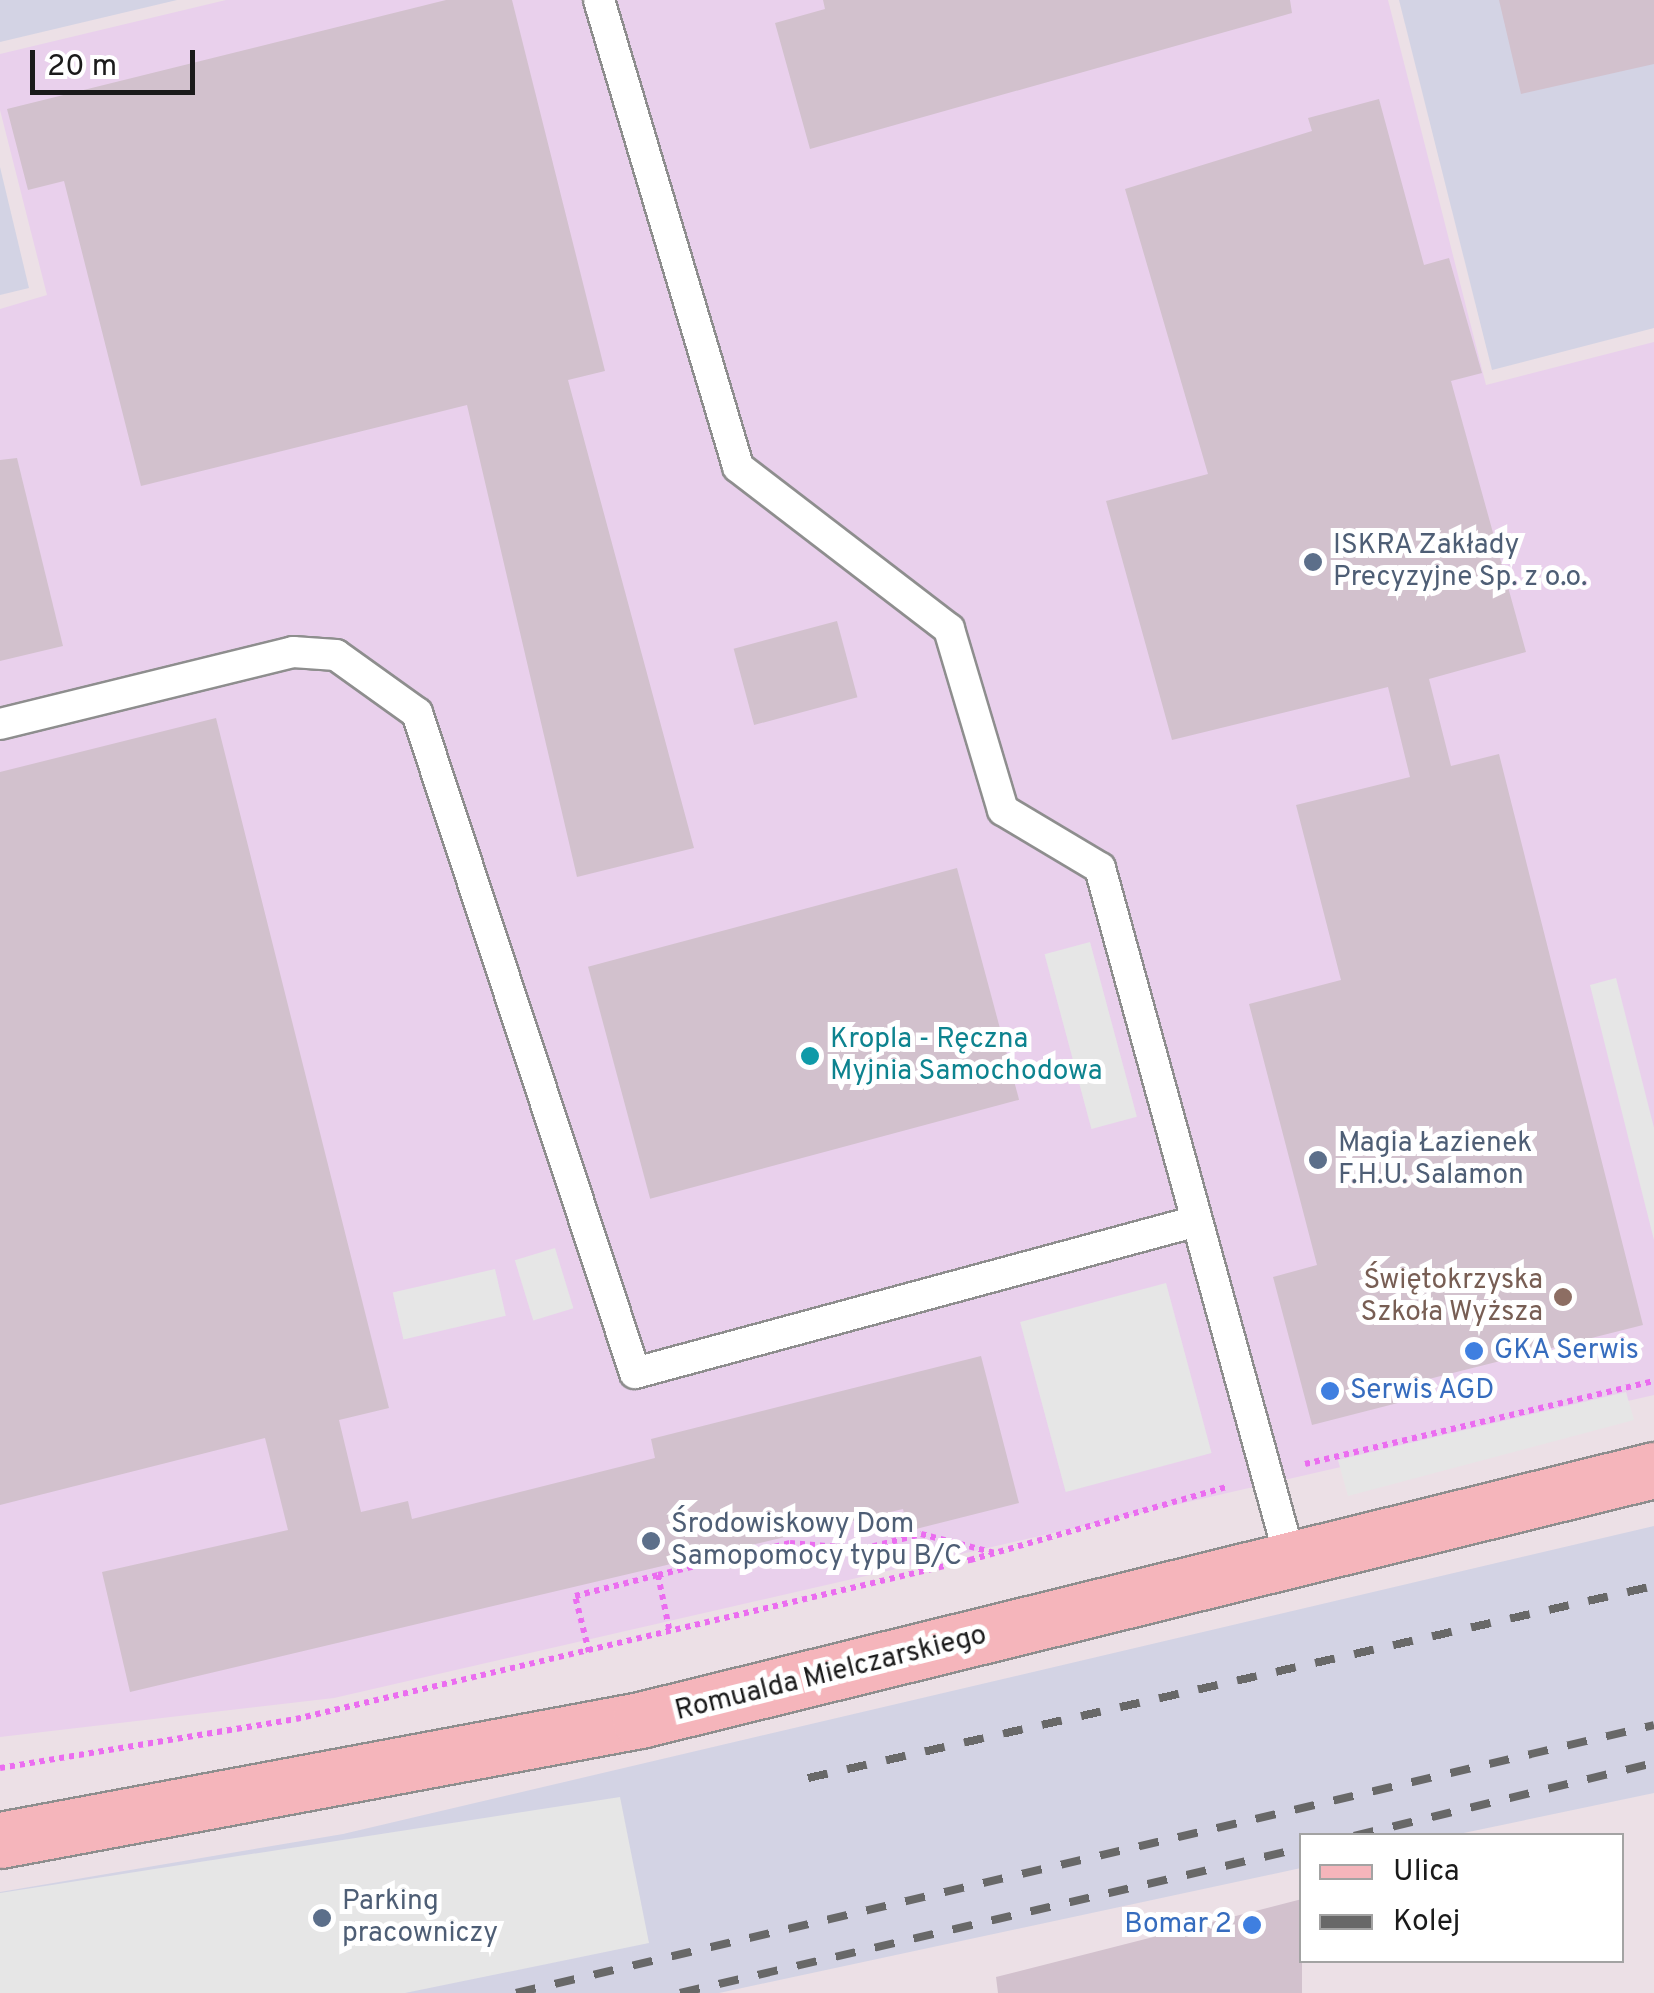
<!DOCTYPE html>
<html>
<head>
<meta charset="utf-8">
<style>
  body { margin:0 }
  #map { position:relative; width:1654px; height:1993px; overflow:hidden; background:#ece0e6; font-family:Overpass,sans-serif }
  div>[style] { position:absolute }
  .commercial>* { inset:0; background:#e9d0ec }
  .industrial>* { inset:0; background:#d3d3e4 }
  .parking>* { inset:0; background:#e6e6e6; transform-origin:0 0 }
  .building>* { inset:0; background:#d2c1cd; transform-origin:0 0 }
  .path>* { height:6px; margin-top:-3px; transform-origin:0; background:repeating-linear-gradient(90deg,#eb6df0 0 5px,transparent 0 10px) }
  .roads { filter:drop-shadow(2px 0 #8e8e8e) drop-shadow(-2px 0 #8e8e8e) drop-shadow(0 2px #8e8e8e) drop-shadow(0 -2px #8e8e8e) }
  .lane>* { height:30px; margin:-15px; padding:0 15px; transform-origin:15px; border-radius:15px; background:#fff }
  .secondary>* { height:55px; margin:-27.5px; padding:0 27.5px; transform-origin:27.5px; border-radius:27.5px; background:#f5b5bb }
  .rail>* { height:8px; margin-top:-4px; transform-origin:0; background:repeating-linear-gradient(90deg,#686868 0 20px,transparent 0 40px) }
  .dots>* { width:28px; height:28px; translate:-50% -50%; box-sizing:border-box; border:5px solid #fff; border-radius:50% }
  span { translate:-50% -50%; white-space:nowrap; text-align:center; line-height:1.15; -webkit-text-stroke:10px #fff; paint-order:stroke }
  .service-label { font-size:28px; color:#4e5e75 }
  .left { translate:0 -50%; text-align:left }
  .culture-label { font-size:28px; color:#0d838f }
  .education-label { font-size:28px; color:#785e54 }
  .right { translate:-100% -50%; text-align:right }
  .shop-label { font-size:28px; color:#366cbe }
  .street-label { font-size:28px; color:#1a1a1a }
  .legend { position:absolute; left:1299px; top:1833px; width:325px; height:130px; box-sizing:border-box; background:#fff; border:2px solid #a3a3a3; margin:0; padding:12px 18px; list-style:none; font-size:30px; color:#1a1a1a }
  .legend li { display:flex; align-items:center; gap:20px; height:50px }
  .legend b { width:50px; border:2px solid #a3a3a3 }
  .scale { position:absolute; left:30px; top:50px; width:165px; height:45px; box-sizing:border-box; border:5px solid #1a1a1a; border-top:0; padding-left:12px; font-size:30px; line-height:35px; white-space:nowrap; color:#1a1a1a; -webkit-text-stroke:8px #fff; paint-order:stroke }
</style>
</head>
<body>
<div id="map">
  <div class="commercial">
    <i style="clip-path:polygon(226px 0,1388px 0,1486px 385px,1654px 342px,1654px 1395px,334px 1698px,0 1737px,0 309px,47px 295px,0 110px,0 54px)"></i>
  </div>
  <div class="industrial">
    <i style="clip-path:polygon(0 0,177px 0,0 42px)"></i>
    <i style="clip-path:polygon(1399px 0,1654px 0,1654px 328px,1492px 370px)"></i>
    <i style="clip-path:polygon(0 167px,29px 288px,0 295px)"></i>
    <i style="clip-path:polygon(1654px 1526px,1654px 1793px,1454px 1835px,1302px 1836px,1301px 1868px,719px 1993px,0 1993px,0 1892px,343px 1834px)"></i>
  </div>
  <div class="parking">
    <i style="left:1090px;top:942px;width:181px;height:47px;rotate:75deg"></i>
    <i style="clip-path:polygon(1616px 978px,1654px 1128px,1654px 1240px,1590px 985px)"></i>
    <i style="left:555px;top:1248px;width:63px;height:42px;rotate:73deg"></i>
    <i style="left:495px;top:1269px;width:48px;height:105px;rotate:77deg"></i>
    <i style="left:1166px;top:1283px;width:176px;height:151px;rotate:75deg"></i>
    <i style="clip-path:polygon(1626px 1392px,1634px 1420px,1348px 1496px,1338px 1460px)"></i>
    <i style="clip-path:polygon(620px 1797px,649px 1943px,405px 1993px,0 1993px,0 1893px)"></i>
  </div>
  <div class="building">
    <i style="clip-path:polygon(446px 0,512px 0,605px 371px,568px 380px,694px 848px,577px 877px,467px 405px,141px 486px,64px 181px,28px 190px,7px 109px)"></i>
    <i style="clip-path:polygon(823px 0,1290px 0,1292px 13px,810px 149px,775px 23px,825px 9px)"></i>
    <i style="clip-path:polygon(1499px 0,1654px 0,1654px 64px,1521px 94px)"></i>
    <i style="clip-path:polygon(1379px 99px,1424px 265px,1449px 258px,1482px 373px,1451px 381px,1526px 652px,1429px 679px,1451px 766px,1499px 754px,1643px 1325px,1421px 1381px,1425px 1396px,1312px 1425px,1273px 1277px,1317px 1265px,1249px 1004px,1341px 980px,1296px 805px,1410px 777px,1388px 687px,1172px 740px,1106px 501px,1208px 474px,1125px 189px,1312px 131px,1308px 118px)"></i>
    <i style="clip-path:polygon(17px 458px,63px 646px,0 661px,0 460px)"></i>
    <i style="left:837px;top:621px;width:79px;height:107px;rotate:75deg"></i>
    <i style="clip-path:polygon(216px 718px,389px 1408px,339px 1420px,361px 1512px,408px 1501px,412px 1519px,655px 1458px,651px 1439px,981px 1356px,1019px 1503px,908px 1531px,903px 1509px,130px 1692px,102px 1572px,288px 1530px,265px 1438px,0 1505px,0 772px)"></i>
    <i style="left:957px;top:868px;width:240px;height:382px;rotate:75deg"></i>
    <i style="clip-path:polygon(1302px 1899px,1302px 1993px,998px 1993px,996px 1977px)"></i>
  </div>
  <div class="path">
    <i style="left:1305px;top:1464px;width:359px;rotate:-13.4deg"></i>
    <i style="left:658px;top:1575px;width:59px;rotate:78.3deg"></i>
    <i style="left:589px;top:1652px;width:58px;rotate:-104deg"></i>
    <i style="left:575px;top:1596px;width:86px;rotate:-14.2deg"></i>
    <i style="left:658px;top:1575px;width:136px;rotate:-13.6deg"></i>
    <i style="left:790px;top:1543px;width:73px;rotate:4.7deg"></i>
    <i style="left:863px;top:1549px;width:60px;rotate:-14.5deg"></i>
    <i style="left:921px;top:1534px;width:76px;rotate:14.4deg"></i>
    <i style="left:0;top:1768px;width:300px;rotate:-9.4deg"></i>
    <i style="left:296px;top:1719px;width:693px;rotate:-13.27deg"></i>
    <i style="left:970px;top:1560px;width:266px;rotate:-15.9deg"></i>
  </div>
  <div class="roads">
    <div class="lane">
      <i style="left:599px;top:0;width:487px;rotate:73.4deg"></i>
      <i style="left:738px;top:467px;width:266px;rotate:37.5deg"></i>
      <i style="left:949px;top:629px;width:189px;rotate:73.4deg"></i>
      <i style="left:1003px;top:810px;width:113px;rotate:30.9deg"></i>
      <i style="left:1100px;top:868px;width:720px;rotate:74.61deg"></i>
      <i style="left:0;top:724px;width:302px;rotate:-13.8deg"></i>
      <i style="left:293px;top:652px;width:43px;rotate:4deg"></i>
      <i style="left:336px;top:655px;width:100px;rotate:35.6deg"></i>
      <i style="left:417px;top:713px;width:695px;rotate:71.72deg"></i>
      <i style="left:635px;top:1373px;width:582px;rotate:-15.13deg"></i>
    </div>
    <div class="secondary">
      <i style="left:0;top:1840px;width:651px;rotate:-10.62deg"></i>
      <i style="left:640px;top:1720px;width:1044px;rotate:-13.85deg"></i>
    </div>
  </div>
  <div class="rail">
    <i style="left:808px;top:1778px;width:868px;rotate:-12.79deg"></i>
    <i style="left:1354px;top:1836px;width:309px;rotate:-13.7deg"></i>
    <i style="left:516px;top:1993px;width:1169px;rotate:-13.25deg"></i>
    <i style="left:680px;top:1993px;width:639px;rotate:-13.12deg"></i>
  </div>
  <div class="dots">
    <i style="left:1313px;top:562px;background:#5c6f8a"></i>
    <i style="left:810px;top:1056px;background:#0f9aa8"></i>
    <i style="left:1318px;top:1160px;background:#5c6f8a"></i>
    <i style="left:1563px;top:1297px;background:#8d6e63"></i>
    <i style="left:1474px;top:1351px;background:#3f7fe0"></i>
    <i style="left:1330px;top:1391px;background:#3f7fe0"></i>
    <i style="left:651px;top:1541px;background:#5c6f8a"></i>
    <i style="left:322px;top:1918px;background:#5c6f8a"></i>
    <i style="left:1252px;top:1925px;background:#3f7fe0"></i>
  </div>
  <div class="service-label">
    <span class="left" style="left:1333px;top:562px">ISKRA Zakłady<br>Precyzyjne Sp. z o.o.</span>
    <span class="left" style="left:1338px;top:1160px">Magia Łazienek<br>F.H.U. Salamon</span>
    <span class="left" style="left:671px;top:1541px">Środowiskowy Dom<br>Samopomocy typu B/C</span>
    <span class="left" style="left:342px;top:1918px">Parking<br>pracowniczy</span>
  </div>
  <div class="culture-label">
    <span class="left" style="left:830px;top:1056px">Kropla - Ręczna<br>Myjnia Samochodowa</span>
  </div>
  <div class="education-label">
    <span class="right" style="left:1543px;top:1297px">Świętokrzyska<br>Szkoła Wyższa</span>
  </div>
  <div class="shop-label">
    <span class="left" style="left:1494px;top:1351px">GKA Serwis</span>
    <span class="left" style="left:1350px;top:1391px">Serwis AGD</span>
    <span class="right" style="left:1232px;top:1925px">Bomar 2</span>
  </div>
  <div class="street-label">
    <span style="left:831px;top:1674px;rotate:-14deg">Romualda Mielczarskiego</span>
  </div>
  <ul class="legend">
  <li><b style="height:12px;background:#f5b5bb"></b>Ulica</li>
  <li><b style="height:12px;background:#686868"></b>Kolej</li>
  </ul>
  <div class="scale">20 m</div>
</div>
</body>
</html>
